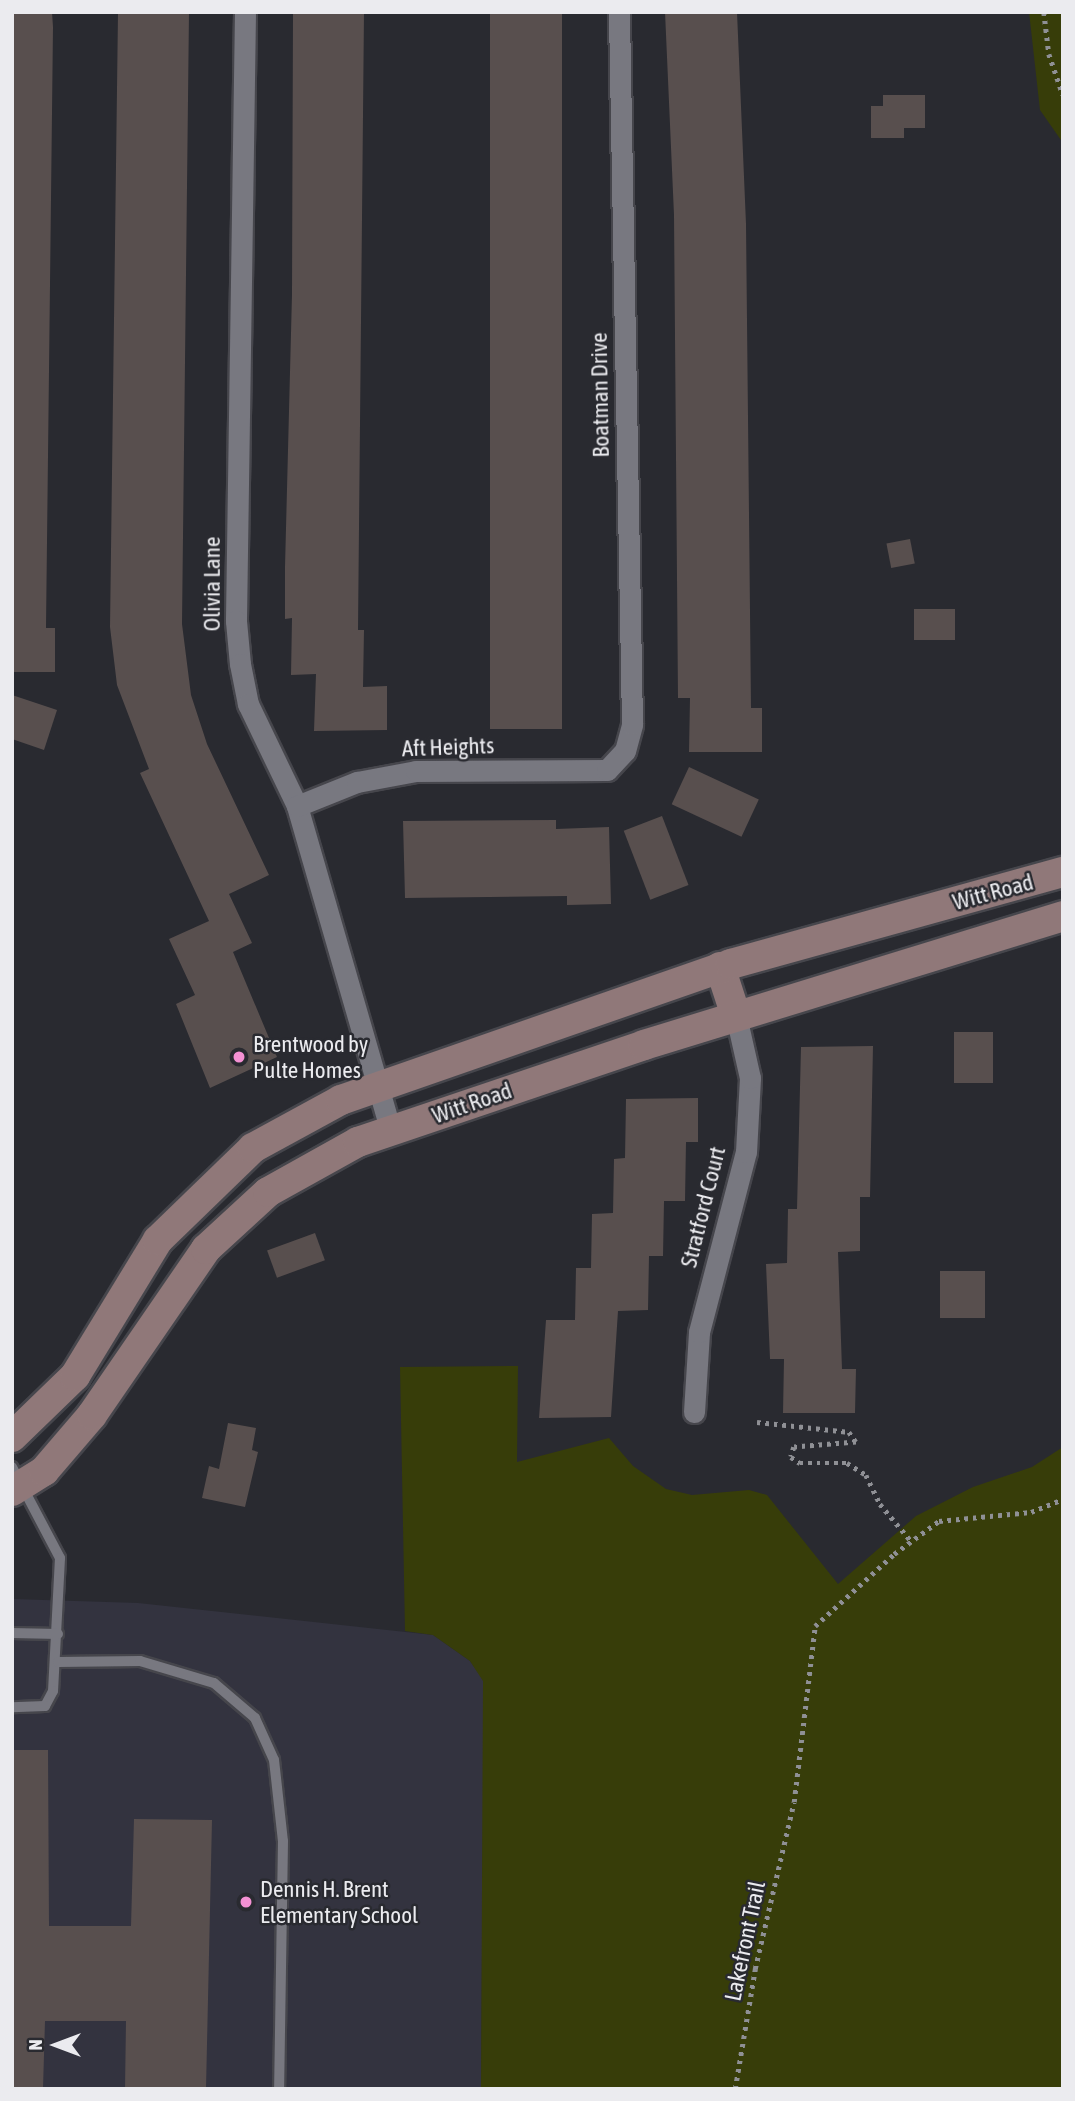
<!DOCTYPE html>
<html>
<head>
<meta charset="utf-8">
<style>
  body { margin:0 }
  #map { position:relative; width:1075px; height:2101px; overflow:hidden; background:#292a30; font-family:"Asap Condensed",sans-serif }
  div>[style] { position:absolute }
  .built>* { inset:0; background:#33333f }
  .green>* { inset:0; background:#373d09 }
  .building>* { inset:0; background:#584f4e; transform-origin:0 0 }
  .path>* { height:4.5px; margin-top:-2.25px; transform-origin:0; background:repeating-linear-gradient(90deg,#8f9095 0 3.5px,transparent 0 8.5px) }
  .roads { filter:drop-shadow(2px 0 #46464c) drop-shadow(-2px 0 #46464c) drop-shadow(0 2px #46464c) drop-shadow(0 -2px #46464c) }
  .lane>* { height:10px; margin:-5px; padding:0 5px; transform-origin:5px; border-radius:5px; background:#787880 }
  .street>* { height:21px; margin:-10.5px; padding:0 10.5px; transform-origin:10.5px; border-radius:10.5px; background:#787880 }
  .secondary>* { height:30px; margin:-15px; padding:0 15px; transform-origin:15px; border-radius:15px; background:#907879 }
  .dots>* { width:19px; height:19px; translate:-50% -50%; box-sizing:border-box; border:4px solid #292a30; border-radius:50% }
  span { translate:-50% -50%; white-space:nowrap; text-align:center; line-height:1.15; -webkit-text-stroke:5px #292a30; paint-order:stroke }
  .street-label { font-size:23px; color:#ebebef }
  .poi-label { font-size:23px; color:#ebebef }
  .left { translate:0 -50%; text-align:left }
  .frame { position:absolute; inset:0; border:14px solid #ebebef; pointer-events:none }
  .north { position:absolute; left:21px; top:2010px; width:70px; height:70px; -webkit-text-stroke:5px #292a30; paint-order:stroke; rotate:270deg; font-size:19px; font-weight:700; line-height:28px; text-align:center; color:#ebebef }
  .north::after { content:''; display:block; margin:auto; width:24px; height:32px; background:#ebebef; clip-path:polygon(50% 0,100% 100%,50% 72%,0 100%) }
</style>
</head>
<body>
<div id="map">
  <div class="built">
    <i style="clip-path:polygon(12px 1599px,138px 1603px,433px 1635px,470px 1661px,484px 1681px,481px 2089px,12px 2089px)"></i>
  </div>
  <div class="green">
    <i style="clip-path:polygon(1029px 12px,1063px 12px,1063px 143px,1040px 110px)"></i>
    <i style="clip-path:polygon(518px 1366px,517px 1462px,609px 1438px,633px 1466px,666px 1489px,692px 1495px,749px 1490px,767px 1495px,838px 1584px,916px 1516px,973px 1487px,1032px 1467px,1063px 1447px,1063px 2089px,481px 2089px,483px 1681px,470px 1661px,433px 1635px,405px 1631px,400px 1367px)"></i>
  </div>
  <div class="building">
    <i style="clip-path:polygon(12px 12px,52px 12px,53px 27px,46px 628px,55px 628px,55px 672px,12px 672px)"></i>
    <i style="clip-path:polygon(118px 12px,189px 12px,182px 624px,191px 695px,207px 744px,269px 875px,229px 894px,252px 943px,233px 952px,277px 1057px,210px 1088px,176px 1004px,195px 995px,169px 939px,209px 921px,140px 773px,149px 769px,117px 685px,110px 627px)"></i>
    <i style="clip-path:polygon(293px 12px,364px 12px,358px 630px,364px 630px,363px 687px,387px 686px,387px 730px,314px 731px,316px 674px,291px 675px,292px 618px,285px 619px,285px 567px,292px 294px)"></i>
    <i style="left:490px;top:12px;width:72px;height:717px"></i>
    <i style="clip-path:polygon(665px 12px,737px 12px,746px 224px,751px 708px,762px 708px,762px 752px,689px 752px,690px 698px,678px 698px,674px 215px)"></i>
    <i style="clip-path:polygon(883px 95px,925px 95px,925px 128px,904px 128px,904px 138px,871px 138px,871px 106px,883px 106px)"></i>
    <i style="left:910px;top:539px;width:25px;height:24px;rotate:79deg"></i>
    <i style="left:914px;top:609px;width:41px;height:31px"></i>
    <i style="clip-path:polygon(12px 695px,57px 710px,44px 750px,12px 739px)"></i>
    <i style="left:689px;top:767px;width:77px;height:41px;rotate:25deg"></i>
    <i style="left:662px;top:816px;width:74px;height:41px;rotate:69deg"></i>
    <i style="clip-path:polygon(556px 820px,556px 829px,609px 827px,611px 904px,567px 905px,567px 896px,405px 898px,403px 821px)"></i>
    <i style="left:954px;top:1032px;width:39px;height:51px"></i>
    <i style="clip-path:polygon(873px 1046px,870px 1197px,860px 1197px,860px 1251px,838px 1252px,842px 1369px,856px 1369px,855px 1413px,783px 1413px,784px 1359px,770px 1359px,766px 1264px,787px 1263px,788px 1209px,797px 1209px,801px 1047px)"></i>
    <i style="clip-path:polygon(698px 1098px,698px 1142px,686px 1142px,685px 1201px,664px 1201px,663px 1256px,649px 1256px,648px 1310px,618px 1311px,611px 1417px,539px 1418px,546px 1320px,575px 1320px,576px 1268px,591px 1268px,592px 1214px,613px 1213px,614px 1159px,625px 1158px,626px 1099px)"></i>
    <i style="left:315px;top:1233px;width:29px;height:51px;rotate:70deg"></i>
    <i style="left:940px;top:1271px;width:45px;height:47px"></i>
    <i style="clip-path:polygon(228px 1423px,256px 1428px,252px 1450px,258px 1452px,245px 1507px,202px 1498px,209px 1466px,219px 1469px)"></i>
    <i style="clip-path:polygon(12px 1750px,48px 1750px,49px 1926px,131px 1926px,134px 1819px,212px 1820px,206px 2089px,125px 2089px,126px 2021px,45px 2021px,43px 2089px,12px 2089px)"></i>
  </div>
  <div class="path">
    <i style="left:1044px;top:12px;width:42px;rotate:83.2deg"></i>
    <i style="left:1049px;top:54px;width:43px;rotate:71.1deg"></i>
    <i style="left:757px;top:1422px;width:93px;rotate:6.2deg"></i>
    <i style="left:849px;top:1432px;width:12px;rotate:55deg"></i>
    <i style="left:856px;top:1442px;width:62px;rotate:175.4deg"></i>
    <i style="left:794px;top:1447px;width:10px;rotate:107deg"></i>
    <i style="left:791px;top:1457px;width:11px;rotate:34deg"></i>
    <i style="left:800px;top:1463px;width:47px"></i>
    <i style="left:847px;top:1463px;width:22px;rotate:32deg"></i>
    <i style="left:866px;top:1475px;width:32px;rotate:64deg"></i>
    <i style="left:880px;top:1504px;width:48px;rotate:50deg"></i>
    <i style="left:735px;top:2089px;width:122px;rotate:-80.5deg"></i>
    <i style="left:755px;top:1969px;width:171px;rotate:-76.9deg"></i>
    <i style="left:794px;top:1802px;width:177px;rotate:-83.2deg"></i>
    <i style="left:815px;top:1626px;width:107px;rotate:-42.3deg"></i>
    <i style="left:894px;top:1554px;width:56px;rotate:-36.3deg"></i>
    <i style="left:939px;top:1521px;width:92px;rotate:-5.6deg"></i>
    <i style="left:1031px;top:1512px;width:35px;rotate:-22deg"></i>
  </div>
  <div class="roads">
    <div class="lane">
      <i style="left:12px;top:1467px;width:103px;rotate:62.2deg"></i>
      <i style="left:60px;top:1558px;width:133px;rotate:93deg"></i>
      <i style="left:53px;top:1691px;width:17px;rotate:118deg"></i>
      <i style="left:45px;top:1706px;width:33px;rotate:178deg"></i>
      <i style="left:12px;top:1633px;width:46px;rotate:1.2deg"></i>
      <i style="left:58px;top:1662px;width:82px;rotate:-0.7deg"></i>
      <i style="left:140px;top:1661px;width:77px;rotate:16.6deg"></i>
      <i style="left:214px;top:1683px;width:54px;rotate:40.5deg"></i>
      <i style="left:255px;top:1718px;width:46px;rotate:65.7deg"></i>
      <i style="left:274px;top:1760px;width:81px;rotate:83.7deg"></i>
      <i style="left:283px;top:1841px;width:248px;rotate:90.9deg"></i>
    </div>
    <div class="street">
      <i style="left:245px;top:12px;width:609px;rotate:90.85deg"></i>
      <i style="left:236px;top:621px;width:43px;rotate:84.7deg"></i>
      <i style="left:240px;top:664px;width:41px;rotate:78.7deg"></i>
      <i style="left:248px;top:704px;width:113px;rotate:64.3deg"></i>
      <i style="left:297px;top:806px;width:338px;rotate:73.9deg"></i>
      <i style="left:297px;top:806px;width:65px;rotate:-21.8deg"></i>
      <i style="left:357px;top:782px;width:60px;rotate:-10.6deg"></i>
      <i style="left:416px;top:771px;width:191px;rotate:-0.3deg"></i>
      <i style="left:607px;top:770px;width:26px;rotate:-47deg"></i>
      <i style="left:625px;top:751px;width:28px;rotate:-75deg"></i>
      <i style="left:632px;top:724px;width:712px;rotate:-91.05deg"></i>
      <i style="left:694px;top:1412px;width:80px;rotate:-86.4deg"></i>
      <i style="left:699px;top:1332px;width:186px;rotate:-75.4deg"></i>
      <i style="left:746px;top:1152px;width:74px;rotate:-86.9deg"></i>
      <i style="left:750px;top:1078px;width:64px;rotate:-102.7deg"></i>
    </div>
    <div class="secondary">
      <i style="left:720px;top:967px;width:52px;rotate:71.9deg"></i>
      <i style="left:12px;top:1437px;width:88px;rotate:-44.1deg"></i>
      <i style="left:75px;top:1376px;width:159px;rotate:-58.6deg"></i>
      <i style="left:158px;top:1240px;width:132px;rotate:-44.1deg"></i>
      <i style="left:253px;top:1148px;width:100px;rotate:-28.6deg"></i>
      <i style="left:341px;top:1100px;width:413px;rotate:-19.2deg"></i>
      <i style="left:731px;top:964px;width:345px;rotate:-15.5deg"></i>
      <i style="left:12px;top:1491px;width:38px;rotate:-32deg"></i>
      <i style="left:44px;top:1471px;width:74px;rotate:-49.4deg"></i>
      <i style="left:92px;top:1415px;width:201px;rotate:-55.5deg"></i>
      <i style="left:206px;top:1249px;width:84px;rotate:-42.6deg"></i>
      <i style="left:268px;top:1192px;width:103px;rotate:-29.1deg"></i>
      <i style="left:358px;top:1142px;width:302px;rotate:-18.7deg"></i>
      <i style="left:644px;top:1045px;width:438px;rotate:-17.1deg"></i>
    </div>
  </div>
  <div class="dots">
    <i style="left:239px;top:1057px;background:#f491d4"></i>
    <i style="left:246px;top:1902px;background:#f491d4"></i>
  </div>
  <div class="street-label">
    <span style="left:600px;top:395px;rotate:-91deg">Boatman Drive</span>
    <span style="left:212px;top:584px;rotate:-90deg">Olivia Lane</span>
    <span style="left:448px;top:747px;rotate:-2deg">Aft Heights</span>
    <span style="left:993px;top:892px;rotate:-15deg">Witt Road</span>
    <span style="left:472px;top:1103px;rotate:-19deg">Witt Road</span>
    <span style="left:703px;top:1207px;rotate:-76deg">Stratford Court</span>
    <span style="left:745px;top:1941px;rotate:-78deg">Lakefront Trail</span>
  </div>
  <div class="poi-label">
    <span class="left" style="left:253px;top:1057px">Brentwood by<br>Pulte Homes</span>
    <span class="left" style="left:260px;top:1902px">Dennis H. Brent<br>Elementary School</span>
  </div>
  <div class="frame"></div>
  <div class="north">N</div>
</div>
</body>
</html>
